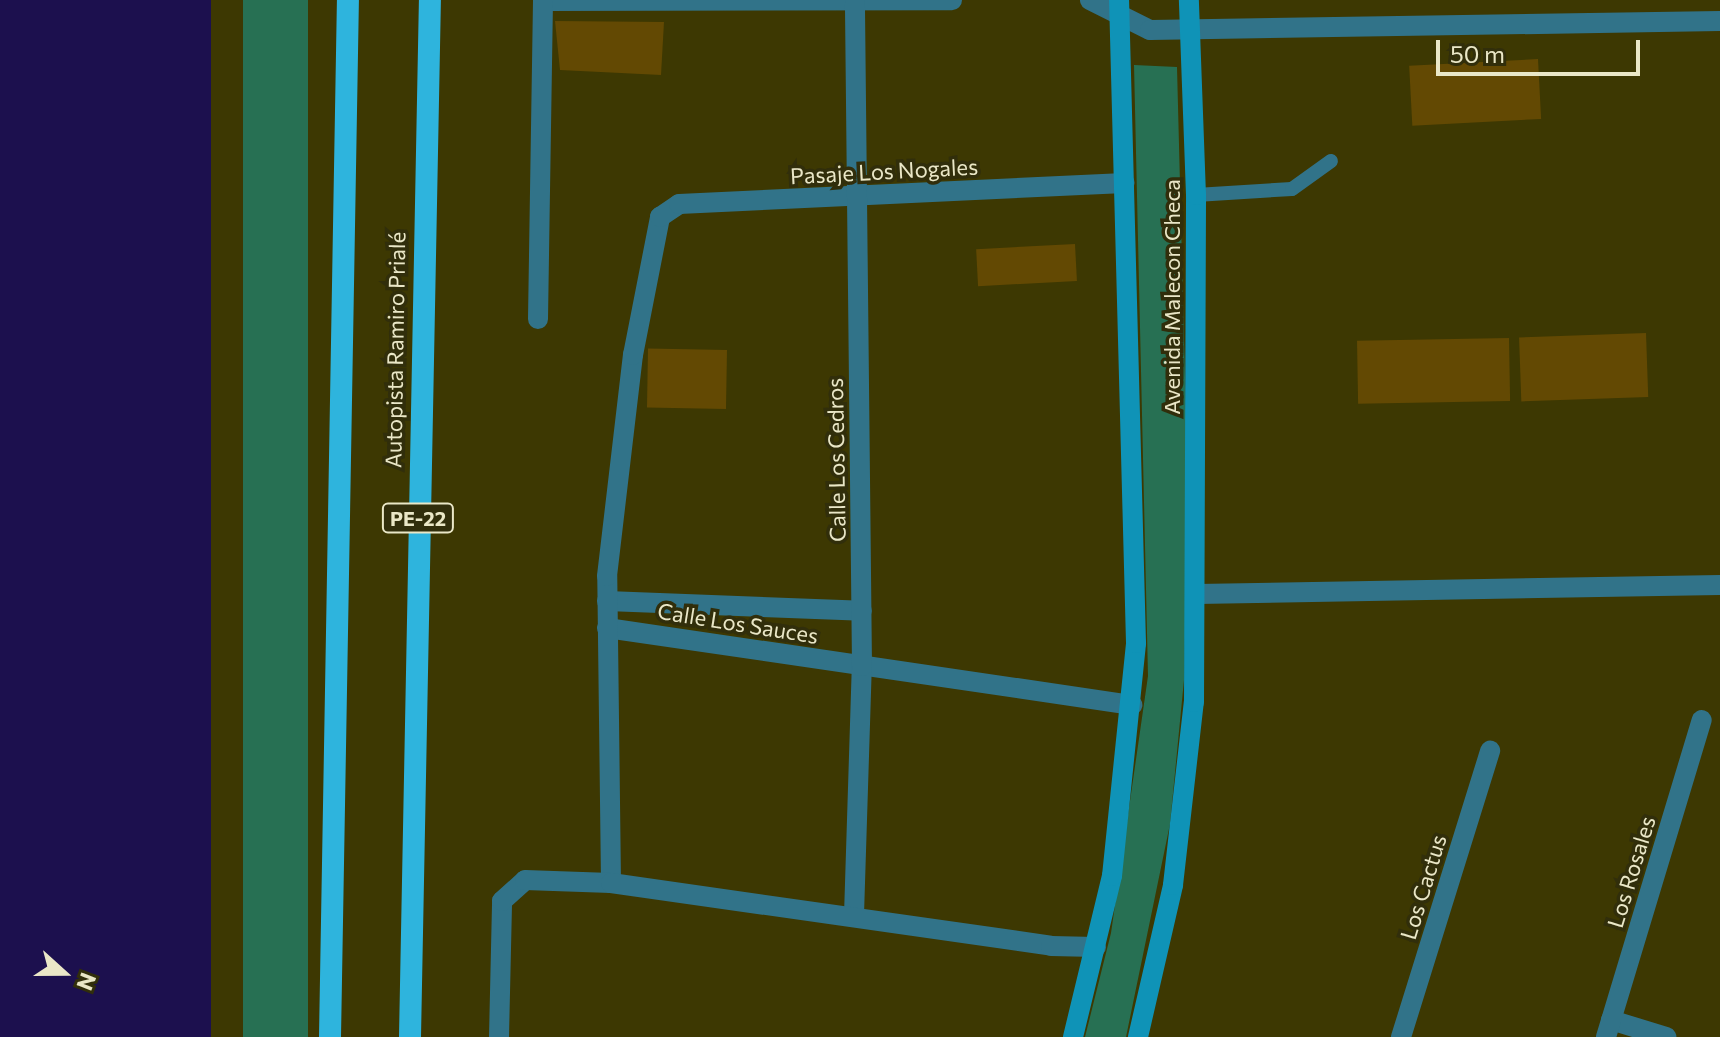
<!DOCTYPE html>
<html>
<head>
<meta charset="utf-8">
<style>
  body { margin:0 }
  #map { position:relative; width:1720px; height:1037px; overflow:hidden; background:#3d3802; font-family:Commissioner,sans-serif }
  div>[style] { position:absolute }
  .green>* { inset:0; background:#277053; transform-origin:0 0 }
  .water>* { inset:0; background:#1c104e; transform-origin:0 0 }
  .building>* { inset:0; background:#634903; transform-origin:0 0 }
  .service>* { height:14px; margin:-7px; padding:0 7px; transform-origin:7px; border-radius:7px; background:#317389 }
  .minor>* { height:20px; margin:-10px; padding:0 10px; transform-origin:10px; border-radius:10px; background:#317389 }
  .secondary>* { height:20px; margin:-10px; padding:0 10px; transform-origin:10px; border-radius:10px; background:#0f93b7 }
  .trunk>* { height:22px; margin:-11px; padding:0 11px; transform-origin:11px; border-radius:11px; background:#2eb4dd }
  span { translate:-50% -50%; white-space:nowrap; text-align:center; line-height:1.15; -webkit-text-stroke:7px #312e0b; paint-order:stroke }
  .shield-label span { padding:2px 6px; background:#312e0b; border:2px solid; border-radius:6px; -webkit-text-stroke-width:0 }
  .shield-label { font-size:20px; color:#eae7c7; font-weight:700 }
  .street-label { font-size:22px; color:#eae7c7 }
  .north { position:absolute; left:24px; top:933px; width:80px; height:80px; -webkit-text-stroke:6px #312e0b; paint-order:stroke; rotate:111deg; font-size:22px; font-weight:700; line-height:32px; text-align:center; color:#eae7c7 }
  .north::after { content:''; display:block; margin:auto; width:28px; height:36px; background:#eae7c7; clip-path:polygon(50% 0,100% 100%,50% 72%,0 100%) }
  .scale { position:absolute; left:1436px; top:40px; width:204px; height:36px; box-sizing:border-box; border:4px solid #eae7c7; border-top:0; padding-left:10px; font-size:24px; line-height:28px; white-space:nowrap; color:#eae7c7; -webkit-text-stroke:6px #312e0b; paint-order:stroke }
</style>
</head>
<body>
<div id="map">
  <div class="green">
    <i style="left:243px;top:0;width:65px;height:1037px"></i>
    <i style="clip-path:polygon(1134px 65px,1177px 67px,1188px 494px,1184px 680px,1170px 824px,1126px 1037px,1085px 1037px,1111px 933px,1148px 676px)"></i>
  </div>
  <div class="water">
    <i style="left:0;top:0;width:211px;height:1037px"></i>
  </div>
  <div class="building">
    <i style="clip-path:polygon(555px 21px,664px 22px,661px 75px,560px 70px)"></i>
    <i style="left:1538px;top:59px;width:60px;height:129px;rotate:87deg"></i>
    <i style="left:1075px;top:244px;width:37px;height:99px;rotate:87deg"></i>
    <i style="left:1646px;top:333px;width:64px;height:127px;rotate:88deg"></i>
    <i style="left:1509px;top:338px;width:63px;height:152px;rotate:89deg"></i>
    <i style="left:727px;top:350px;width:59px;height:79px;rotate:91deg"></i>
  </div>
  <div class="service">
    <i style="left:1196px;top:195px;width:96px;rotate:-3.6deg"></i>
    <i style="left:1292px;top:189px;width:48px;rotate:-35.7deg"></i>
  </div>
  <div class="minor">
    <i style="left:1090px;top:0;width:67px;rotate:26.6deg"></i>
    <i style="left:1150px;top:30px;width:570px;rotate:-0.9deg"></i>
    <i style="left:543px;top:1px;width:409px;rotate:-0.1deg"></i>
    <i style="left:538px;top:319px;width:319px;rotate:-89.1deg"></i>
    <i style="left:1197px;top:594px;width:523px;rotate:-0.99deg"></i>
    <i style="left:607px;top:601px;width:255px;rotate:2.2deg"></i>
    <i style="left:607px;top:628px;width:531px;rotate:8.34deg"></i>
    <i style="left:611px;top:883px;width:307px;rotate:-90.7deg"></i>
    <i style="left:607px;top:576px;width:223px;rotate:-83.3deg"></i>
    <i style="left:633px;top:355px;width:141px;rotate:-78.9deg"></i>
    <i style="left:660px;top:217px;width:23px;rotate:-34deg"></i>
    <i style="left:679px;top:204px;width:446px;rotate:-2.7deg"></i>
    <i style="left:854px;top:915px;width:249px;rotate:-88.2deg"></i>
    <i style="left:862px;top:666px;width:662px;rotate:-90.61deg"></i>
    <i style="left:1611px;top:1020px;width:58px;rotate:17.2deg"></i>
    <i style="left:499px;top:1037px;width:136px;rotate:-88.7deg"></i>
    <i style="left:502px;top:901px;width:31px;rotate:-42deg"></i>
    <i style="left:525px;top:880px;width:86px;rotate:2deg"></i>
    <i style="left:611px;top:883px;width:444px;rotate:8.1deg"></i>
    <i style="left:1051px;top:946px;width:45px;rotate:1.3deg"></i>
    <i style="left:1401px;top:1037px;width:300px;rotate:-72.7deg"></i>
    <i style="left:1606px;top:1037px;width:331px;rotate:-73.2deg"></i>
  </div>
  <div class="secondary">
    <i style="left:1073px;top:1037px;width:166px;rotate:-76.4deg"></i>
    <i style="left:1112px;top:876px;width:234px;rotate:-84.1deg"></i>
    <i style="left:1136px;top:643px;width:643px;rotate:-91.51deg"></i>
    <i style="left:1138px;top:1037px;width:156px;rotate:-77deg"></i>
    <i style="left:1173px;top:885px;width:184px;rotate:-83.5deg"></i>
    <i style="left:1194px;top:702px;width:507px;rotate:-89.77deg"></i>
    <i style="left:1196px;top:195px;width:195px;rotate:-92.1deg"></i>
  </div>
  <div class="trunk">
    <i style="left:330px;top:1037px;width:1037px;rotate:-89.01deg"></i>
    <i style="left:410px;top:1037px;width:1037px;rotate:-88.9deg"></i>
  </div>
  <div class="shield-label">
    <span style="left:418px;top:518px">PE-22</span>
  </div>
  <div class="street-label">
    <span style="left:884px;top:171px;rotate:-3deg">Pasaje Los Nogales</span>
    <span style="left:1172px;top:297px;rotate:-90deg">Avenida Malecon Checa</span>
    <span style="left:395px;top:350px;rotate:-89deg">Autopista Ramiro Prialé</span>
    <span style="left:836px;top:460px;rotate:-91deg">Calle Los Cedros</span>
    <span style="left:738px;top:623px;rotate:9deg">Calle Los Sauces</span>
    <span style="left:1631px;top:872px;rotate:-73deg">Los Rosales</span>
    <span style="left:1423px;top:887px;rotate:-73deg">Los Cactus</span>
  </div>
  <div class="north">N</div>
  <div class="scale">50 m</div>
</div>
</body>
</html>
